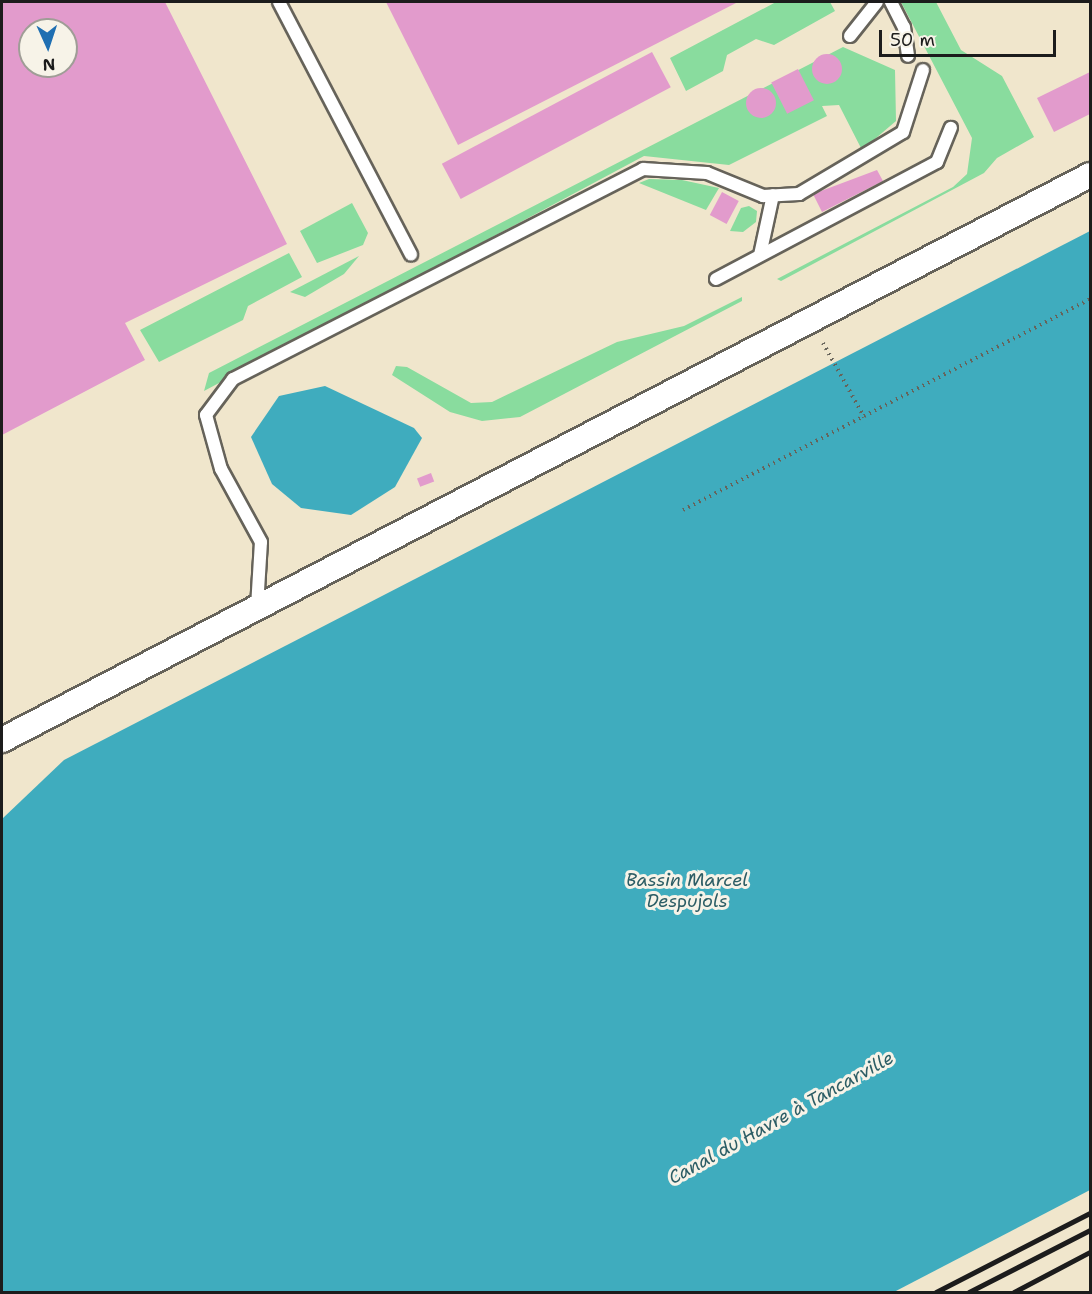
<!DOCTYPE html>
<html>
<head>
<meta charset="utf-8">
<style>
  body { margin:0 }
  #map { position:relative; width:1092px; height:1294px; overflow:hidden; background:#f0e6cc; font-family:"Shantell Sans",sans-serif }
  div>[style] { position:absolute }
  .green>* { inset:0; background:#89dc9e }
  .water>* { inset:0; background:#3facbe }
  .building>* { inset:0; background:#e29bcc; transform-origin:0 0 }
  .round { border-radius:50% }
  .path>* { height:4px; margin-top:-2px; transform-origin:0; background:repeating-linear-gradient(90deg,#66635a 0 1.5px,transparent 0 6px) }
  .roads { filter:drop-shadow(2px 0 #66635a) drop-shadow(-2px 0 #66635a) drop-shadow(0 2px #66635a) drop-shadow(0 -2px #66635a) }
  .lane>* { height:12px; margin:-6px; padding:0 6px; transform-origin:6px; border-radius:6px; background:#fff }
  .street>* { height:24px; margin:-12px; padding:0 12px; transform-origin:12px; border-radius:12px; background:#fff }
  .rail>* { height:4.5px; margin:-2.25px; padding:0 2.25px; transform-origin:2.25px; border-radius:2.25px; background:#1c1c1c }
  span { translate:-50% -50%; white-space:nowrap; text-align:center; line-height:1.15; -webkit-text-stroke:6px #f7f3e8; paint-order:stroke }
  .water-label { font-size:18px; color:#2c5d65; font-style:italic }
  .frame { position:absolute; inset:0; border:3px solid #1c1c1c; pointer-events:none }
  .north { position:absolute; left:18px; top:18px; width:60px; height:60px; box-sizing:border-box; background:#f7f3e8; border:2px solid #9f9d96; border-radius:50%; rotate:177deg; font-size:16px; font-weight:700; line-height:24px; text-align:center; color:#1c1c1c }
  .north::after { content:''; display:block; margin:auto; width:21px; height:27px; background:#1f6fb2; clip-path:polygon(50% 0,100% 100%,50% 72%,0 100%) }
  .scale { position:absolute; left:879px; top:30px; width:177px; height:27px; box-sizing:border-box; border:3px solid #1c1c1c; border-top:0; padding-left:8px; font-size:18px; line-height:21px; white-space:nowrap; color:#1c1c1c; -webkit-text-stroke:4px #f7f3e8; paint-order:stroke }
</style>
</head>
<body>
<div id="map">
  <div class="green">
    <i style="clip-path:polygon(776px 2px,830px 2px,835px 11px,774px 45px,756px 39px,727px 55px,723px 71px,686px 91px,670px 58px)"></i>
    <i style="clip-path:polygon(901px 2px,936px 2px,961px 50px,1002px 76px,1034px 137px,997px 158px,984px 173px,781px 281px,777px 279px,953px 187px,967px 174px,972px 138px)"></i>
    <i style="clip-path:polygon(843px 47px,895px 70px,896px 121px,862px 150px,839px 105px,822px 106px,827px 116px,729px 165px,644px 156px,204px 391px,209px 373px)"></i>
    <i style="clip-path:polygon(649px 179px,682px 180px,719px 188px,706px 210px,639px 183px)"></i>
    <i style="clip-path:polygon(352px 203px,368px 233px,363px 245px,317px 263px,300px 231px)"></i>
    <i style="clip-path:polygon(749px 206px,757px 211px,756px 222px,743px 232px,730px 231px,741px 208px)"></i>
    <i style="clip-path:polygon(289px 253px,302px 277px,248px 306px,243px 320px,159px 362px,140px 330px)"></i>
    <i style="clip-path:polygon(359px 256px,344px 274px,305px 297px,290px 292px)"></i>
    <i style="clip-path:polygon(742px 297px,742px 301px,520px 417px,482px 421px,450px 412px,392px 375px,396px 366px,407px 367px,471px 403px,492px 402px,617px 342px,684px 326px)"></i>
  </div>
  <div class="water">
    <i style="clip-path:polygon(1090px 231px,1090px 1190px,894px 1292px,2px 1292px,2px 819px,64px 760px)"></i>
    <i style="clip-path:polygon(325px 386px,414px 428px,422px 438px,395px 487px,351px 515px,301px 508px,272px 484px,251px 437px,279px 396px)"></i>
  </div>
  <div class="building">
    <i style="clip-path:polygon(evenodd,2px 2px,165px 2px,287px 244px,125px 323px,145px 360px,2px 435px,2px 2px,30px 30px,66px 30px,66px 66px,30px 66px,30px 30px)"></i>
    <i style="clip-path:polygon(386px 2px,738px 2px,458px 145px)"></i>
    <i style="left:652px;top:52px;width:40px;height:238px;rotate:62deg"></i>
    <i class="round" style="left:812px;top:54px;width:30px;height:30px"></i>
    <i style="left:798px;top:69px;width:35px;height:30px;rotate:63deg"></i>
    <i style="clip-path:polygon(1090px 72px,1090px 114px,1054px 132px,1037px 98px)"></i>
    <i class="round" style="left:746px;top:88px;width:30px;height:30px"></i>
    <i style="clip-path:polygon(877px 170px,883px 181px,822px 212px,813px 194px)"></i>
    <i style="left:722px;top:192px;width:19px;height:26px;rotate:28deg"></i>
    <i style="left:431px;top:473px;width:9px;height:15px;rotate:69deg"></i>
  </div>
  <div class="path">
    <i style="left:823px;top:343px;width:85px;rotate:61deg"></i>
    <i style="left:683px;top:510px;width:458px;rotate:-27.4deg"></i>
  </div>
  <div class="roads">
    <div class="lane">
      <i style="left:279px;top:2px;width:285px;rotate:62.4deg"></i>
      <i style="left:891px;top:2px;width:28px;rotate:63deg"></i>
      <i style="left:904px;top:27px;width:29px;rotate:82deg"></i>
      <i style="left:850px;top:36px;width:43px;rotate:-51.5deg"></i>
      <i style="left:760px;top:255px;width:61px;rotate:-77.8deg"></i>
      <i style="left:716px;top:279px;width:250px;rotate:-27.9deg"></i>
      <i style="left:937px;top:162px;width:37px;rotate:-68deg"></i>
      <i style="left:257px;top:607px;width:65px;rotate:-86.5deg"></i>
      <i style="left:261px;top:542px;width:83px;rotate:-118.7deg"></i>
      <i style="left:221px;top:469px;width:56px;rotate:-105.5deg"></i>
      <i style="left:206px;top:415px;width:45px;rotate:-53.1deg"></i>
      <i style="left:233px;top:379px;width:461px;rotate:-27.1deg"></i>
      <i style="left:643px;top:169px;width:64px;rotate:3.6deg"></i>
      <i style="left:707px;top:173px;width:61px;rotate:22.3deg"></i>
      <i style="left:763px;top:196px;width:36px;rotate:-3deg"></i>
      <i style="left:799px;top:194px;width:121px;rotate:-30.8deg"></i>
      <i style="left:903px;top:132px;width:65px;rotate:-72.1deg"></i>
    </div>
    <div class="street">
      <i style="left:2px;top:740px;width:1226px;rotate:-27.44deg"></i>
    </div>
  </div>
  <div class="rail">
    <i style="left:936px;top:1292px;width:173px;rotate:-27.2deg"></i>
    <i style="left:969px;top:1292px;width:136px;rotate:-27.1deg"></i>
    <i style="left:1014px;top:1292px;width:86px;rotate:-27.8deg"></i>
  </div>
  <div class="water-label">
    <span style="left:687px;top:891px">Bassin Marcel<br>Despujols</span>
    <span style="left:781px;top:1118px;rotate:-29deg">Canal du Havre à Tancarville</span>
  </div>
  <div class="frame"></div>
  <div class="north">N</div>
  <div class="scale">50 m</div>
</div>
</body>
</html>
